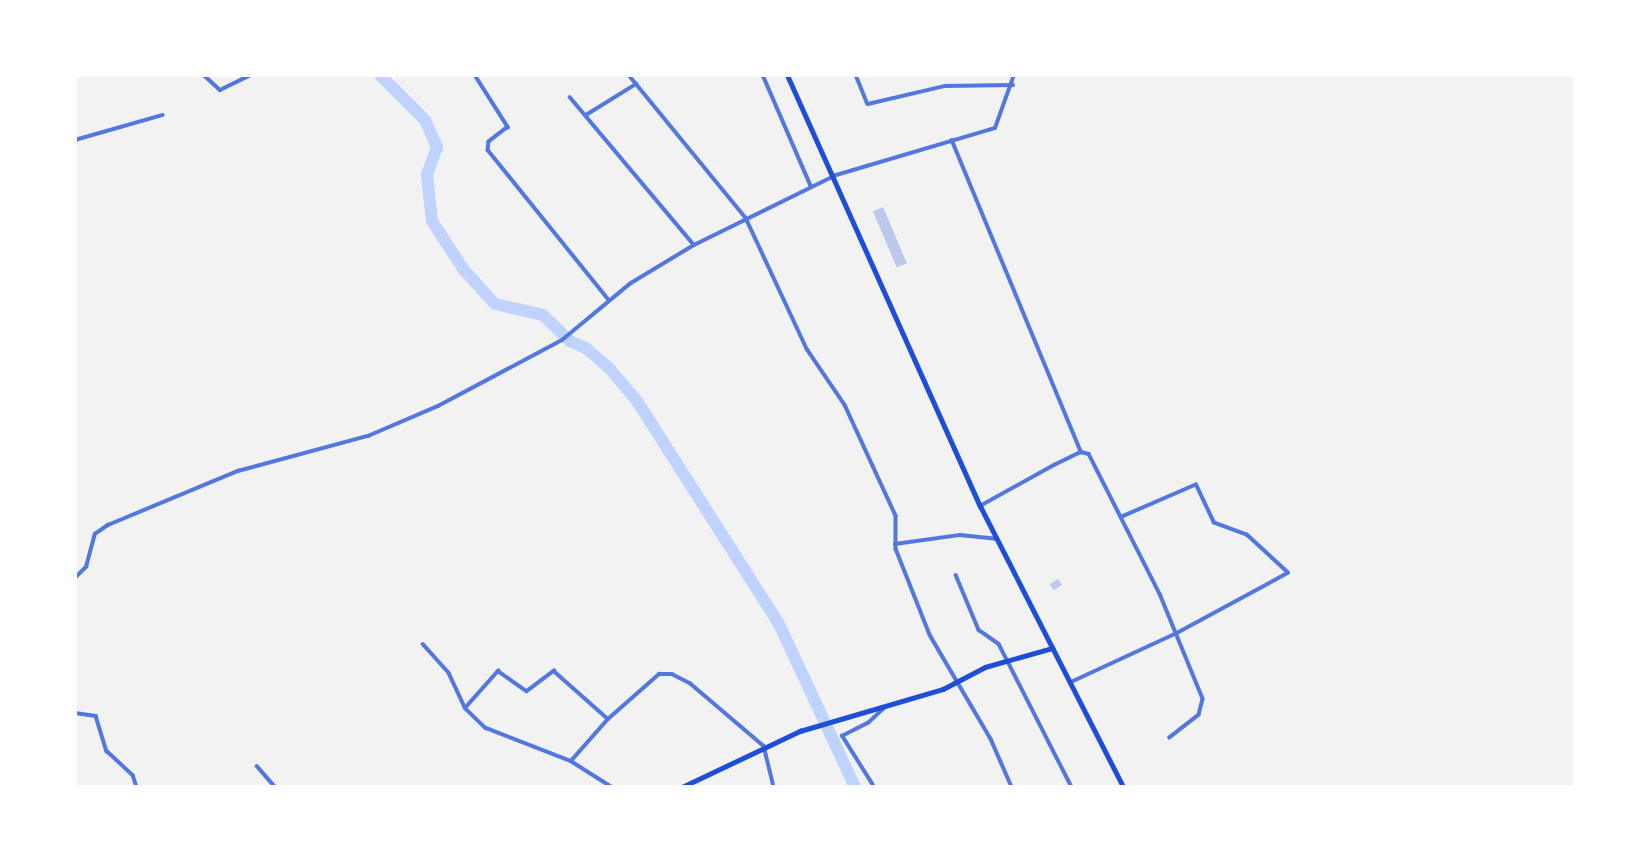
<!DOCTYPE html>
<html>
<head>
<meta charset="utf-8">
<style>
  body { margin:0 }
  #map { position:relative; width:1650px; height:862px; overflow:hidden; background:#f2f2f2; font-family:"Roboto Condensed",sans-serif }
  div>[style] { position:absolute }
  .river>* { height:12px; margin:-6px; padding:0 6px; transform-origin:6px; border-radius:6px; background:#bfd3fe }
  .building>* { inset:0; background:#bdc9ec; transform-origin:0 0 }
  .minor>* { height:3.5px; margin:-1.75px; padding:0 1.75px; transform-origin:1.75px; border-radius:1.75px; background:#5277de }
  .tertiary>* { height:3.5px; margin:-1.75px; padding:0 1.75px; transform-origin:1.75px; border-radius:1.75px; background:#5277de }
  .secondary>* { height:4.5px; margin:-2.25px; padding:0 2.25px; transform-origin:2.25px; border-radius:2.25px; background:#1d4ed8 }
  .primary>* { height:5px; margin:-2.5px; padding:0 2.5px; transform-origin:2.5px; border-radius:2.5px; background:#1d4ed8 }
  span { translate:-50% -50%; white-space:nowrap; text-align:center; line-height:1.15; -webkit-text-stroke:5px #fff; paint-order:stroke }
  .frame { position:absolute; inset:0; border:77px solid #fff; pointer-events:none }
</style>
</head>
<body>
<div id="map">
  <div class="river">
    <i style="left:380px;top:75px;width:64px;rotate:45deg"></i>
    <i style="left:425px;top:120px;width:30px;rotate:66deg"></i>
    <i style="left:437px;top:147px;width:30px;rotate:110deg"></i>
    <i style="left:427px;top:175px;width:46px;rotate:83.8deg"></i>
    <i style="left:432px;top:221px;width:59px;rotate:56.9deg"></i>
    <i style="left:464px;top:270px;width:46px;rotate:47.6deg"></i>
    <i style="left:495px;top:304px;width:49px;rotate:12.9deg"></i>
    <i style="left:543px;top:315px;width:37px;rotate:44deg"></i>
    <i style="left:570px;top:341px;width:17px;rotate:24deg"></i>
    <i style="left:586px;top:348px;width:32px;rotate:41deg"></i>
    <i style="left:610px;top:369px;width:42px;rotate:49.8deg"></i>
    <i style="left:637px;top:401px;width:264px;rotate:57.5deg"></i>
    <i style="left:779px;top:624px;width:180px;rotate:65deg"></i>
  </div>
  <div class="building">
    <i style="left:883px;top:207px;width:61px;height:11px;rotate:67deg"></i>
    <i style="left:1058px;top:579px;width:7px;height:10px;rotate:56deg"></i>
  </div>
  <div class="minor">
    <i style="left:204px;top:75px;width:22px;rotate:43deg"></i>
    <i style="left:220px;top:90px;width:34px;rotate:-26deg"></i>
    <i style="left:475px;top:75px;width:62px;rotate:57.6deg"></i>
    <i style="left:508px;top:127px;width:24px;rotate:142deg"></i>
    <i style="left:489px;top:142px;width:8px;rotate:97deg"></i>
    <i style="left:488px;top:150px;width:193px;rotate:51.1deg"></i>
    <i style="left:629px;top:75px;width:185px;rotate:50.7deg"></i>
    <i style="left:746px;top:218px;width:145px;rotate:65deg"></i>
    <i style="left:807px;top:349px;width:68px;rotate:55.8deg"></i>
    <i style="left:845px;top:405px;width:122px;rotate:65.3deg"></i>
    <i style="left:896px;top:516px;width:33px;rotate:90deg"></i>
    <i style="left:896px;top:549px;width:92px;rotate:68.4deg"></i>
    <i style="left:930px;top:635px;width:121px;rotate:59.6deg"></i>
    <i style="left:991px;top:739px;width:52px;rotate:66.4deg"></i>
    <i style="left:763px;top:75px;width:121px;rotate:66.6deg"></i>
    <i style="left:856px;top:75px;width:31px;rotate:68deg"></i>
    <i style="left:868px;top:104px;width:79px;rotate:-13.2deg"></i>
    <i style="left:945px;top:86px;width:68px;rotate:-0.8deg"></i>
    <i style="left:570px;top:97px;width:193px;rotate:50deg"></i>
    <i style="left:586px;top:115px;width:59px;rotate:-31.8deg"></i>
    <i style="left:75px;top:140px;width:91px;rotate:-15.9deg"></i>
    <i style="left:952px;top:140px;width:338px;rotate:67.5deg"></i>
    <i style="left:833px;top:176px;width:169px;rotate:-16.5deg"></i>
    <i style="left:995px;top:128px;width:56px;rotate:-70.3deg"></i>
    <i style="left:980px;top:506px;width:85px;rotate:-29deg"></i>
    <i style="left:1054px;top:465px;width:30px;rotate:-26deg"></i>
    <i style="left:1081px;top:452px;width:8px;rotate:14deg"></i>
    <i style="left:1089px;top:454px;width:157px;rotate:63.1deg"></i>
    <i style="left:1160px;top:594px;width:113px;rotate:67.7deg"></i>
    <i style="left:1203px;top:699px;width:16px;rotate:104deg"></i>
    <i style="left:1199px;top:715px;width:37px;rotate:142deg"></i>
    <i style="left:895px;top:544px;width:66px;rotate:-7.9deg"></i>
    <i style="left:960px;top:535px;width:36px;rotate:6deg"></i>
    <i style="left:956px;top:575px;width:60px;rotate:67.3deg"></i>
    <i style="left:979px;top:630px;width:24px;rotate:35deg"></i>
    <i style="left:999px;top:644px;width:161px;rotate:63deg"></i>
    <i style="left:423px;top:644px;width:39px;rotate:48deg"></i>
    <i style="left:449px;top:673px;width:38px;rotate:65deg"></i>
    <i style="left:465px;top:708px;width:29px;rotate:44deg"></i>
    <i style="left:486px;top:728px;width:91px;rotate:21.2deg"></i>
    <i style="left:571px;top:761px;width:49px;rotate:32.4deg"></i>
    <i style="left:1071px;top:682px;width:115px;rotate:-24.8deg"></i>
    <i style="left:1175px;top:634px;width:128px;rotate:-28.4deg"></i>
    <i style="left:1288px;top:573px;width:56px;rotate:-137.2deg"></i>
    <i style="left:1247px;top:535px;width:35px;rotate:-160deg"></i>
    <i style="left:1214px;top:523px;width:42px;rotate:-115.3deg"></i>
    <i style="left:1196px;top:485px;width:81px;rotate:156.6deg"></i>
    <i style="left:465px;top:708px;width:50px;rotate:-48.3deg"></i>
    <i style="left:498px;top:671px;width:35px;rotate:35deg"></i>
    <i style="left:527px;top:691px;width:34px;rotate:-37deg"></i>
    <i style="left:554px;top:671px;width:72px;rotate:41.6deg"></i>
    <i style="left:75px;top:713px;width:21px;rotate:8deg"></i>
    <i style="left:96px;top:716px;width:37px;rotate:73deg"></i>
    <i style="left:107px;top:751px;width:35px;rotate:43deg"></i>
    <i style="left:133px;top:775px;width:13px;rotate:72deg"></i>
    <i style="left:571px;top:761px;width:56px;rotate:-48.6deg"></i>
    <i style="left:608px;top:719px;width:68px;rotate:-41.4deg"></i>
    <i style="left:659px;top:674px;width:13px"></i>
    <i style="left:672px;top:674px;width:20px;rotate:27deg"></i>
    <i style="left:690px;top:683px;width:97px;rotate:40.4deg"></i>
    <i style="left:764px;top:746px;width:42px;rotate:76.3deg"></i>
    <i style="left:257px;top:766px;width:28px;rotate:49deg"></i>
    <i style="left:874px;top:787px;width:60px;rotate:-122.1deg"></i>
    <i style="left:842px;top:736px;width:30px;rotate:-27deg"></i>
    <i style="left:869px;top:722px;width:22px;rotate:-43deg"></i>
  </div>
  <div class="tertiary">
    <i style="left:75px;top:578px;width:16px;rotate:-45deg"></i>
    <i style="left:86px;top:567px;width:34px;rotate:-75deg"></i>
    <i style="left:95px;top:534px;width:16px;rotate:-35deg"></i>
    <i style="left:108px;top:525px;width:141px;rotate:-22.6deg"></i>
    <i style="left:238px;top:471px;width:135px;rotate:-15.1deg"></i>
    <i style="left:368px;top:436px;width:76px;rotate:-23.2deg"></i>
    <i style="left:438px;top:406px;width:140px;rotate:-28deg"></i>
    <i style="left:562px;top:340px;width:89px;rotate:-39.6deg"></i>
    <i style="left:631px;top:283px;width:74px;rotate:-31.1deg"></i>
    <i style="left:694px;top:245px;width:154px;rotate:-26.2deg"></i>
  </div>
  <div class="secondary">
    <i style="left:682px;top:787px;width:131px;rotate:-25.4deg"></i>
    <i style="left:800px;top:731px;width:149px;rotate:-16.4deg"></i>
    <i style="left:943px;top:689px;width:47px;rotate:-27.6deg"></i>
    <i style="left:985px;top:667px;width:70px;rotate:-15.8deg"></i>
  </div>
  <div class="primary">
    <i style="left:787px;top:75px;width:472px;rotate:65.9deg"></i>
    <i style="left:980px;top:506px;width:315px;rotate:63deg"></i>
  </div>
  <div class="frame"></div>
</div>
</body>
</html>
